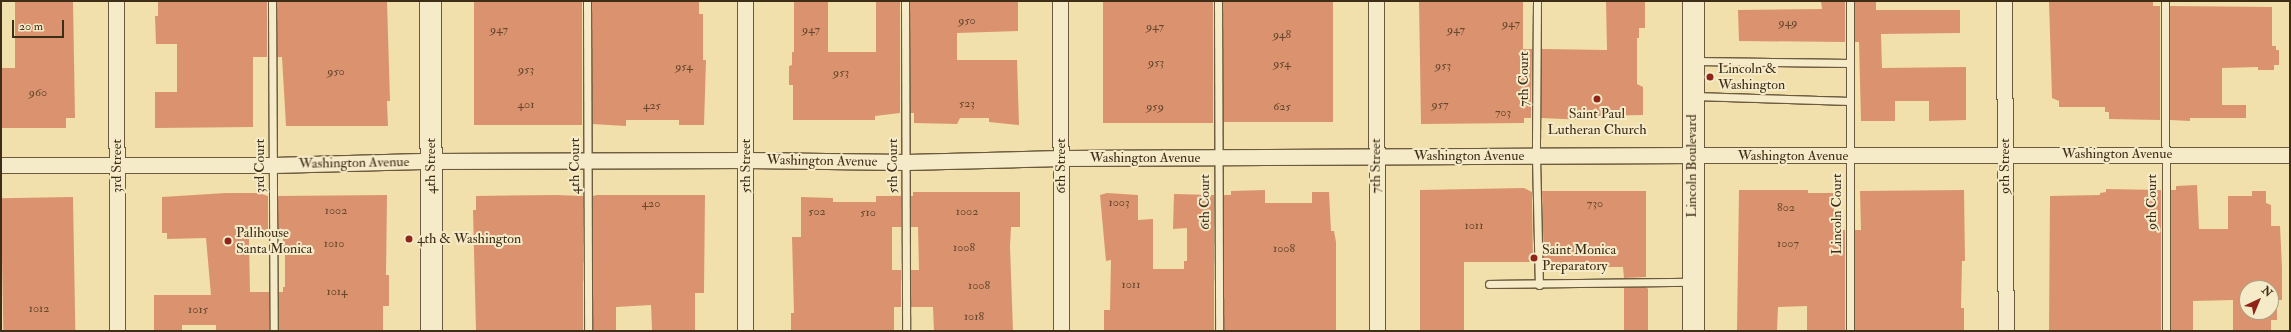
<!DOCTYPE html>
<html>
<head>
<meta charset="utf-8">
<style>
  body { margin:0 }
  #map { position:relative; width:2291px; height:332px; overflow:hidden; background:#f1e0ac; font-family:"IM FELL Double Pica",serif }
  div>[style] { position:absolute }
  .building>* { inset:0; background:#da936e; transform-origin:0 0 }
  .roads { filter:drop-shadow(1px 0 #6b5a3d) drop-shadow(-1px 0 #6b5a3d) drop-shadow(0 1px #6b5a3d) drop-shadow(0 -1px #6b5a3d) }
  .lane>* { height:7px; margin:-3.5px; padding:0 3.5px; transform-origin:3.5px; border-radius:3.5px; background:#f6ebc9 }
  .street>* { height:15px; margin:-7.5px; padding:0 7.5px; transform-origin:7.5px; border-radius:7.5px; background:#f6ebc9 }
  .secondary>* { height:21px; margin:-10.5px; padding:0 10.5px; transform-origin:10.5px; border-radius:10.5px; background:#f6ebc9 }
  .dots>* { width:11px; height:11px; translate:-50% -50%; box-sizing:border-box; border:2px solid #f6ebc9; border-radius:50% }
  span { translate:-50% -50%; white-space:nowrap; text-align:center; line-height:1.15; -webkit-text-stroke:4px #f6ebc9; paint-order:stroke }
  .number-label { font-size:12px; color:#65472e }
  .number-label span { -webkit-text-stroke-width:0 }
  .poi-label { font-size:14px; color:#3e2e18 }
  .left { translate:0 -50%; text-align:left }
  .street-label { font-size:14px; color:#3e2e18 }
  .frame { position:absolute; inset:0; border:2px solid #3e2e18; pointer-events:none }
  .north { position:absolute; left:2239px; top:280px; width:40px; height:40px; box-sizing:border-box; background:#f6ebc9; border:1px solid #ac9f82; border-radius:50%; rotate:44deg; font-size:11px; font-weight:700; line-height:16px; text-align:center; color:#3e2e18 }
  .north::after { content:''; display:block; margin:auto; width:14px; height:18px; background:#8f2418; clip-path:polygon(50% 0,100% 100%,50% 72%,0 100%) }
  .scale { position:absolute; left:12px; top:20px; width:52px; height:18px; box-sizing:border-box; border:2px solid #3e2e18; border-top:0; padding-left:5px; font-size:12px; line-height:14px; white-space:nowrap; color:#3e2e18; -webkit-text-stroke:3px #f6ebc9; paint-order:stroke }
</style>
</head>
<body>
<div id="map">
  <div class="building">
    <i style="clip-path:polygon(15px 1px,73px 1px,75px 118px,66px 118px,66px 128px,1px 128px,1px 68px,15px 68px)"></i>
    <i style="clip-path:polygon(158px 1px,267px 1px,267px 57px,253px 57px,253px 127px,155px 128px,155px 92px,177px 92px,177px 44px,156px 44px,155px 16px,158px 16px)"></i>
    <i style="clip-path:polygon(277px 1px,387px 1px,390px 101px,387px 101px,388px 126px,286px 126px,282px 57px,277px 57px)"></i>
    <i style="left:474px;top:1px;width:108px;height:124px"></i>
    <i style="clip-path:polygon(592px 1px,699px 1px,699px 14px,703px 14px,703px 60px,706px 60px,704px 125px,679px 125px,679px 120px,626px 120px,626px 126px,592px 124px)"></i>
    <i style="clip-path:polygon(794px 1px,828px 1px,828px 52px,876px 52px,876px 1px,900px 1px,900px 113px,875px 116px,875px 120px,793px 120px,793px 85px,789px 85px,789px 66px,792px 65px,792px 52px,794px 52px)"></i>
    <i style="clip-path:polygon(910px 1px,1018px 1px,1018px 31px,957px 33px,957px 60px,1017px 60px,1019px 125px,989px 122px,989px 118px,960px 118px,957px 124px,914px 123px,914px 113px,910px 113px)"></i>
    <i style="left:1103px;top:1px;width:110px;height:122px"></i>
    <i style="left:1223px;top:1px;width:110px;height:121px"></i>
    <i style="clip-path:polygon(1419px 1px,1523px 1px,1523px 49px,1532px 49px,1531px 118px,1524px 118px,1524px 123px,1421px 124px)"></i>
    <i style="clip-path:polygon(1606px 1px,1645px 1px,1645px 28px,1639px 28px,1639px 38px,1637px 38px,1637px 84px,1643px 87px,1643px 115px,1587px 116px,1587px 120px,1541px 118px,1542px 49px,1607px 50px)"></i>
    <i style="clip-path:polygon(1821px 1px,1845px 1px,1845px 42px,1739px 41px,1738px 10px,1822px 9px)"></i>
    <i style="clip-path:polygon(1855px 1px,1876px 1px,1876px 10px,1960px 10px,1960px 33px,1881px 34px,1882px 68px,1966px 67px,1966px 120px,1929px 121px,1929px 101px,1895px 101px,1895px 121px,1861px 121px,1859px 42px,1855px 42px)"></i>
    <i style="clip-path:polygon(2049px 1px,2153px 1px,2153px 6px,2160px 6px,2160px 120px,2109px 119px,2109px 112px,2105px 112px,2105px 107px,2059px 107px,2059px 101px,2052px 98px)"></i>
    <i style="clip-path:polygon(2170px 6px,2272px 7px,2272px 46px,2276px 46px,2276px 50px,2279px 50px,2279px 65px,2274px 65px,2274px 70px,2258px 70px,2258px 67px,2222px 68px,2222px 105px,2246px 105px,2246px 118px,2190px 118px,2190px 121px,2170px 120px)"></i>
    <i style="clip-path:polygon(evenodd,2197px 185px,2199px 229px,2228px 229px,2228px 196px,2252px 196px,2252px 191px,2266px 191px,2266px 203px,2271px 205px,2271px 226px,2280px 226px,2282px 267px,2282px 300px,2277px 300px,2277px 320px,2271px 320px,2271px 331px,2233px 331px,2233px 300px,2193px 301px,2193px 331px,2171px 331px,2171px 190px,2176px 190px,2176px 186px,2197px 185px,2247px 288px,2271px 288px,2271px 312px,2247px 312px,2247px 288px)"></i>
    <i style="clip-path:polygon(1524px 188px,1532px 192px,1533px 262px,1464px 262px,1464px 331px,1420px 331px,1420px 190px)"></i>
    <i style="clip-path:polygon(2106px 189px,2161px 190px,2161px 331px,2049px 331px,2050px 196px,2100px 195px,2100px 193px,2106px 192px)"></i>
    <i style="clip-path:polygon(1265px 190px,1265px 203px,1312px 203px,1312px 192px,1329px 192px,1331px 231px,1334px 231px,1336px 242px,1336px 331px,1224px 331px,1224px 195px,1231px 195px,1231px 191px)"></i>
    <i style="clip-path:polygon(1739px 190px,1808px 190px,1808px 193px,1834px 193px,1834px 230px,1845px 230px,1845px 331px,1807px 331px,1807px 306px,1778px 307px,1777px 331px,1737px 331px)"></i>
    <i style="clip-path:polygon(1964px 190px,1965px 261px,1962px 261px,1961px 308px,1964px 308px,1964px 331px,1855px 331px,1855px 230px,1861px 230px,1860px 191px)"></i>
    <i style="clip-path:polygon(1542px 191px,1646px 191px,1646px 277px,1624px 278px,1623px 267px,1599px 267px,1599px 262px,1563px 262px,1563px 267px,1544px 267px)"></i>
    <i style="clip-path:polygon(913px 192px,1020px 192px,1020px 227px,1011px 227px,1010px 246px,1013px 331px,934px 331px,933px 307px,911px 307px,911px 270px,919px 270px,918px 227px,911px 227px,911px 196px,913px 196px)"></i>
    <i style="clip-path:polygon(226px 193px,258px 193px,268px 196px,268px 237px,249px 238px,250px 292px,269px 292px,269px 331px,216px 331px,216px 325px,182px 325px,182px 331px,154px 331px,154px 295px,211px 295px,206px 238px,167px 239px,167px 233px,162px 233px,162px 197px)"></i>
    <i style="clip-path:polygon(1107px 193px,1138px 195px,1138px 220px,1153px 219px,1153px 269px,1184px 269px,1184px 261px,1187px 261px,1187px 228px,1173px 229px,1174px 194px,1214px 195px,1214px 331px,1104px 331px,1104px 310px,1110px 310px,1111px 260px,1106px 261px,1100px 195px)"></i>
    <i style="clip-path:polygon(387px 195px,386px 275px,389px 275px,389px 306px,383px 306px,383px 331px,279px 331px,279px 292px,283px 292px,283px 287px,285px 287px,285px 251px,283px 251px,283px 237px,278px 237px,278px 196px)"></i>
    <i style="clip-path:polygon(556px 195px,583px 196px,583px 331px,476px 331px,473px 210px,476px 210px,476px 196px)"></i>
    <i style="clip-path:polygon(597px 195px,705px 195px,704px 293px,695px 293px,695px 331px,652px 331px,651px 305px,616px 307px,616px 331px,593px 331px,593px 196px)"></i>
    <i style="clip-path:polygon(876px 196px,901px 196px,901px 227px,892px 227px,892px 270px,901px 270px,901px 307px,894px 307px,894px 331px,791px 331px,791px 313px,794px 313px,792px 237px,801px 237px,801px 197px,833px 198px,833px 202px,876px 202px)"></i>
    <i style="left:73px;top:197px;width:134px;height:72px;rotate:89deg"></i>
    <i style="clip-path:polygon(1646px 287px,1648px 289px,1648px 331px,1624px 331px,1624px 288px)"></i>
  </div>
  <div class="roads">
    <div class="lane">
      <i style="left:272px;top:1px;width:330px;rotate:89.7deg"></i>
      <i style="left:587px;top:1px;width:330px;rotate:89.8deg"></i>
      <i style="left:905px;top:1px;width:330px;rotate:89.8deg"></i>
      <i style="left:1218px;top:1px;width:330px;rotate:89.8deg"></i>
      <i style="left:1537px;top:1px;width:155px;rotate:90.4deg"></i>
      <i style="left:1536px;top:156px;width:129px;rotate:88.7deg"></i>
      <i style="left:1850px;top:1px;width:330px;rotate:90deg"></i>
      <i style="left:2165px;top:1px;width:330px;rotate:89.8deg"></i>
      <i style="left:1695px;top:61px;width:155px;rotate:0.7deg"></i>
      <i style="left:1694px;top:96px;width:156px;rotate:1.8deg"></i>
      <i style="left:1489px;top:284px;width:202px;rotate:-0.6deg"></i>
    </div>
    <div class="street">
      <i style="left:116px;top:1px;width:330px;rotate:89.8deg"></i>
      <i style="left:745px;top:1px;width:330px;rotate:90deg"></i>
      <i style="left:1060px;top:1px;width:330px;rotate:89.8deg"></i>
      <i style="left:1376px;top:1px;width:330px;rotate:89.8deg"></i>
      <i style="left:2004px;top:1px;width:330px;rotate:89.7deg"></i>
      <i style="left:1px;top:165px;width:272px"></i>
      <i style="left:273px;top:165px;width:158px;rotate:-1.5deg"></i>
      <i style="left:431px;top:161px;width:315px;rotate:-0.2deg"></i>
      <i style="left:746px;top:160px;width:160px;rotate:0.7deg"></i>
      <i style="left:906px;top:162px;width:155px;rotate:-1.5deg"></i>
      <i style="left:1061px;top:158px;width:632px;rotate:-0.27deg"></i>
      <i style="left:1693px;top:155px;width:597px"></i>
    </div>
    <div class="secondary">
      <i style="left:430px;top:1px;width:330px;rotate:89.8deg"></i>
      <i style="left:1693px;top:1px;width:330px;rotate:90deg"></i>
    </div>
  </div>
  <div class="dots">
    <i style="left:1710px;top:77px;background:#8f2418"></i>
    <i style="left:1597px;top:99px;background:#8f2418"></i>
    <i style="left:409px;top:239px;background:#8f2418"></i>
    <i style="left:228px;top:241px;background:#8f2418"></i>
    <i style="left:1534px;top:258px;background:#8f2418"></i>
  </div>
  <div class="number-label">
    <span style="left:967px;top:21px">950</span>
    <span style="left:1788px;top:23px">949</span>
    <span style="left:1511px;top:24px">947</span>
    <span style="left:1155px;top:27px">947</span>
    <span style="left:499px;top:30px">947</span>
    <span style="left:811px;top:30px">947</span>
    <span style="left:1456px;top:30px">947</span>
    <span style="left:1282px;top:35px">948</span>
    <span style="left:1156px;top:63px">953</span>
    <span style="left:1282px;top:64px">954</span>
    <span style="left:1443px;top:66px">953</span>
    <span style="left:684px;top:67px">954</span>
    <span style="left:526px;top:70px">953</span>
    <span style="left:336px;top:72px">950</span>
    <span style="left:841px;top:73px">953</span>
    <span style="left:38px;top:93px">960</span>
    <span style="left:967px;top:104px">523</span>
    <span style="left:526px;top:105px">401</span>
    <span style="left:1440px;top:105px">957</span>
    <span style="left:652px;top:106px">425</span>
    <span style="left:1155px;top:107px">959</span>
    <span style="left:1282px;top:107px">625</span>
    <span style="left:1503px;top:113px">703</span>
    <span style="left:1119px;top:203px">1003</span>
    <span style="left:651px;top:204px">420</span>
    <span style="left:1595px;top:204px">730</span>
    <span style="left:1786px;top:208px">802</span>
    <span style="left:336px;top:211px">1002</span>
    <span style="left:817px;top:212px">502</span>
    <span style="left:967px;top:212px">1002</span>
    <span style="left:868px;top:213px">510</span>
    <span style="left:1474px;top:226px">1011</span>
    <span style="left:334px;top:244px">1010</span>
    <span style="left:1788px;top:244px">1007</span>
    <span style="left:964px;top:248px">1008</span>
    <span style="left:1284px;top:249px">1008</span>
    <span style="left:1131px;top:285px">1011</span>
    <span style="left:979px;top:286px">1008</span>
    <span style="left:337px;top:292px">1014</span>
    <span style="left:39px;top:309px">1012</span>
    <span style="left:198px;top:310px">1015</span>
    <span style="left:974px;top:317px">1018</span>
  </div>
  <div class="poi-label">
    <span class="left" style="left:1718px;top:77px">Lincoln &amp;<br>Washington</span>
    <span style="left:1597px;top:122px">Saint Paul<br>Lutheran Church</span>
    <span class="left" style="left:236px;top:241px">Palihouse<br>Santa Monica</span>
    <span class="left" style="left:417px;top:239px">4th &amp; Washington</span>
    <span class="left" style="left:1542px;top:258px">Saint Monica<br>Preparatory</span>
  </div>
  <div class="street-label">
    <span style="left:1524px;top:79px;rotate:-90deg">7th Court</span>
    <span style="left:2117px;top:154px">Washington Avenue</span>
    <span style="left:1469px;top:156px">Washington Avenue</span>
    <span style="left:1793px;top:156px">Washington Avenue</span>
    <span style="left:1145px;top:158px">Washington Avenue</span>
    <span style="left:822px;top:161px;rotate:1deg">Washington Avenue</span>
    <span style="left:354px;top:163px;rotate:-1deg">Washington Avenue</span>
    <span style="left:117px;top:166px;rotate:-90deg">3rd Street</span>
    <span style="left:260px;top:166px;rotate:-90deg">3rd Court</span>
    <span style="left:431px;top:166px;rotate:-90deg">4th Street</span>
    <span style="left:575px;top:166px;rotate:-90deg">4th Court</span>
    <span style="left:746px;top:166px;rotate:-90deg">5th Street</span>
    <span style="left:893px;top:166px;rotate:-90deg">5th Court</span>
    <span style="left:1061px;top:166px;rotate:-90deg">6th Street</span>
    <span style="left:1376px;top:166px;rotate:-90deg">7th Street</span>
    <span style="left:1692px;top:166px;rotate:-90deg">Lincoln Boulevard</span>
    <span style="left:2005px;top:166px;rotate:-90deg">9th Street</span>
    <span style="left:1205px;top:202px;rotate:-90deg">6th Court</span>
    <span style="left:2152px;top:202px;rotate:-90deg">9th Court</span>
    <span style="left:1837px;top:214px;rotate:-90deg">Lincoln Court</span>
  </div>
  <div class="frame"></div>
  <div class="north">N</div>
  <div class="scale">20 m</div>
</div>
</body>
</html>
